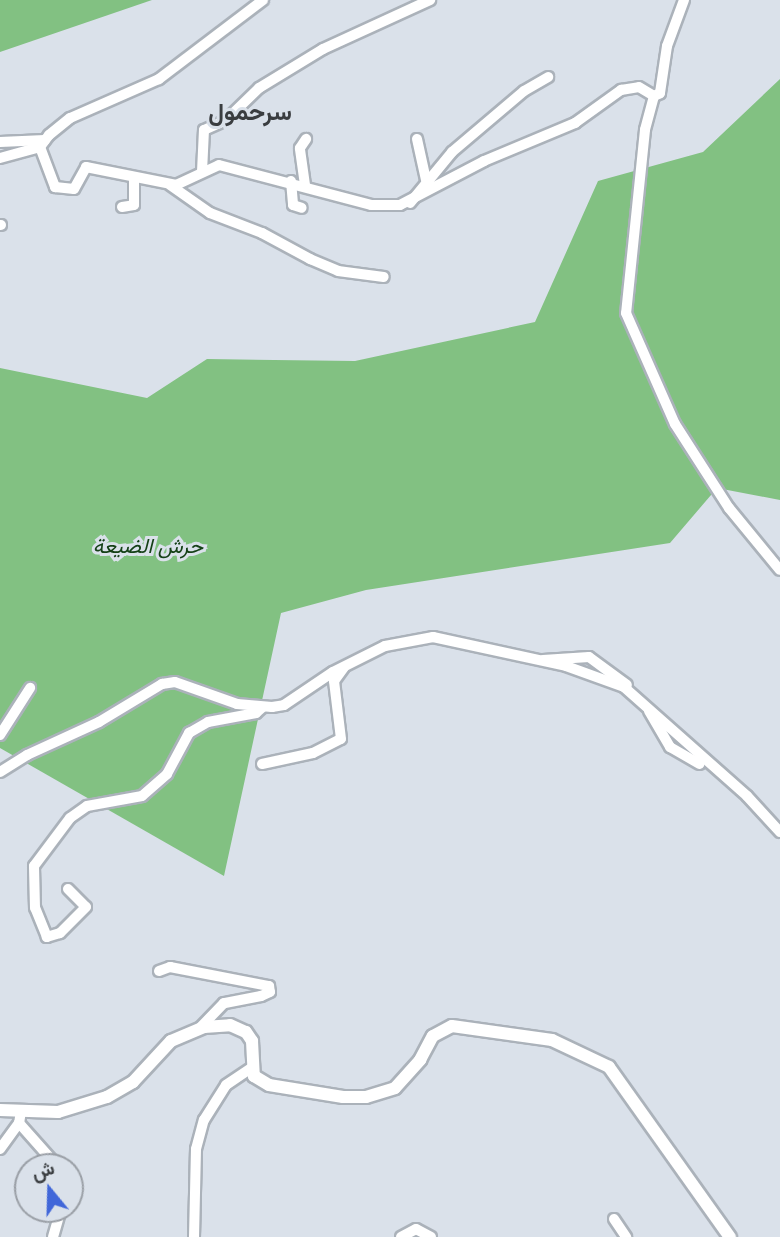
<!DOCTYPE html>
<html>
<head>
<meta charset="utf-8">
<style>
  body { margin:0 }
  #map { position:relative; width:780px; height:1237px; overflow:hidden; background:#dae1ea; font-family:Lora,Vazirmatn,serif }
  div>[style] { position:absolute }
  .forest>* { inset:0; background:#82c182 }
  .roads { filter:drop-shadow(2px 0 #abb2ba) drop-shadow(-2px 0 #abb2ba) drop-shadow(0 2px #abb2ba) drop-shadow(0 -2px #abb2ba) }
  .minor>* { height:10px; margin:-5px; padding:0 5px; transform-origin:5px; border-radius:5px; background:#fff }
  .tertiary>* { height:12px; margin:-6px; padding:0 6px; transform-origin:6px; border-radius:6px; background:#fff }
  span { translate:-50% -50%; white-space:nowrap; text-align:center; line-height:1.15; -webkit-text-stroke:6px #dae1ea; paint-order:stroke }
  .park-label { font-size:21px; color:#154117; font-style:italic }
  .quarter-label { font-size:24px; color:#3a3d40; font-weight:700 }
  .north { position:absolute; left:14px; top:1153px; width:70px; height:70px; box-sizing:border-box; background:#dae1ea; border:2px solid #9a9fa6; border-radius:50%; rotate:341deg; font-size:19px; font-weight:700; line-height:28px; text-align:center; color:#3a3d40 }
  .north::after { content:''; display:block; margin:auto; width:24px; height:32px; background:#4167d9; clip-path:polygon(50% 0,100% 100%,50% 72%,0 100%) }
</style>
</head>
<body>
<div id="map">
  <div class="forest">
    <i style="clip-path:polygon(0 0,152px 0,0 52px)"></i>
    <i style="clip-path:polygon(780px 79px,780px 500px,717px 488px,670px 543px,366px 590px,281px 613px,224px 876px,0 748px,0 368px,147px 398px,207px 359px,355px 361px,535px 322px,598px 181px,703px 152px)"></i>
  </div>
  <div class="roads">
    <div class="minor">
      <i style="left:263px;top:0;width:131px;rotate:142.8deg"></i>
      <i style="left:159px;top:79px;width:97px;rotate:156.3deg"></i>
      <i style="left:70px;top:118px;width:27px;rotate:141deg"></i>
      <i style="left:49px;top:135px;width:15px;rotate:127deg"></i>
      <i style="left:40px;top:147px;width:43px;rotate:69.4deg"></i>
      <i style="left:55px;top:187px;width:19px;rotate:6deg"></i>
      <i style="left:74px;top:189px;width:25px;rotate:-61deg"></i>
      <i style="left:86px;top:167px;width:92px;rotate:11.3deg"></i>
      <i style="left:176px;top:185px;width:47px;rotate:-24.9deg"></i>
      <i style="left:219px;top:165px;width:157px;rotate:14.7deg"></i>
      <i style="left:371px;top:205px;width:29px"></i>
      <i style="left:400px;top:205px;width:95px;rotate:-27.6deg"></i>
      <i style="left:484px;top:161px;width:99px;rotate:-22.7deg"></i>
      <i style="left:575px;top:123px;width:57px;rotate:-35.7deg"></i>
      <i style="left:621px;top:90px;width:18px;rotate:-9deg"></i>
      <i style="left:639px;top:87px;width:17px;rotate:31deg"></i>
      <i style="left:684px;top:0;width:49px;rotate:110.3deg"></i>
      <i style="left:667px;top:46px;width:48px;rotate:98.5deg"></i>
      <i style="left:660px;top:93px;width:7px;rotate:153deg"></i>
      <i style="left:654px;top:96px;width:35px;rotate:105deg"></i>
      <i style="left:645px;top:130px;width:184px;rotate:95.9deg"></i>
      <i style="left:626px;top:313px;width:121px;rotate:66.2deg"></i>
      <i style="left:675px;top:424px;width:100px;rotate:57.3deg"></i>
      <i style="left:729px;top:508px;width:80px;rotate:50.6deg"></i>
      <i style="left:417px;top:139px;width:42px;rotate:77.6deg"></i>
      <i style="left:0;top:142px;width:45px;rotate:-2.5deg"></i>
      <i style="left:0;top:158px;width:41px;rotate:-15.4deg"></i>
      <i style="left:202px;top:172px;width:42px;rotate:-87.3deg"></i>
      <i style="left:204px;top:130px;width:24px;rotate:-24deg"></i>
      <i style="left:226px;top:120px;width:46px;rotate:-44.1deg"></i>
      <i style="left:259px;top:88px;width:75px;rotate:-31.4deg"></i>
      <i style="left:323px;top:49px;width:118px;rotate:-24.6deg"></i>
      <i style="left:291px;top:181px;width:24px;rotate:85deg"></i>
      <i style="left:293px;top:205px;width:9px;rotate:18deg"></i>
      <i style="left:170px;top:185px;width:49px;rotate:35deg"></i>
      <i style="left:210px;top:213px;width:56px;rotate:21deg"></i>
      <i style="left:262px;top:233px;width:55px;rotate:28.4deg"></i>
      <i style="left:310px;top:259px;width:30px;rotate:23deg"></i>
      <i style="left:338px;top:271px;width:46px;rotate:7.4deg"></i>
      <i style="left:305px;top:185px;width:37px;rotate:-98deg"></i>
      <i style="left:300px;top:148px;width:11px;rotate:-56deg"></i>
      <i style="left:410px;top:203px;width:66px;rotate:-50.5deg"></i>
      <i style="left:452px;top:152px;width:94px;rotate:-40.3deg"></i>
      <i style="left:524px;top:91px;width:28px;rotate:-30deg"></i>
      <i style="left:122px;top:207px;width:12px;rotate:-9deg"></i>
      <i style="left:134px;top:205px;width:27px;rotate:-90deg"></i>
      <i style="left:0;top:225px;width:1px"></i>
      <i style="left:543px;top:660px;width:46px;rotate:-3.7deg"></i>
      <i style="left:589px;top:657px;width:47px;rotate:36.4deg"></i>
      <i style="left:649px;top:711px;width:42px;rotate:59.7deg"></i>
      <i style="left:670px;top:747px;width:34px;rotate:30deg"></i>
      <i style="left:0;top:735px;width:56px;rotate:-57.4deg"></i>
      <i style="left:262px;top:764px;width:52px;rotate:-12.2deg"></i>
      <i style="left:313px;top:753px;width:31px;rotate:-27deg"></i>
      <i style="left:341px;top:739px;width:58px;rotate:-96.9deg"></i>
      <i style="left:334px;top:681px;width:17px;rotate:-54deg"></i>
      <i style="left:0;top:772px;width:32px;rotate:-32deg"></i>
      <i style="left:27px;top:755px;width:79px;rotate:-24.6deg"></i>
      <i style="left:99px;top:722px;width:74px;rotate:-31.1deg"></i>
      <i style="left:162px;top:684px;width:13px;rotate:-9deg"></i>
      <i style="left:175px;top:682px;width:66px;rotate:19.5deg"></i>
      <i style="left:237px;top:704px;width:35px;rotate:5deg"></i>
      <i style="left:272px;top:707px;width:12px;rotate:-9deg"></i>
      <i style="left:284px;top:705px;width:59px;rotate:-34deg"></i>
      <i style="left:333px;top:672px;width:58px;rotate:-26.6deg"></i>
      <i style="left:385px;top:646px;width:49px;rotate:-10.6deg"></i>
      <i style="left:433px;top:637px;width:136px;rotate:12.3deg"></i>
      <i style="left:566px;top:666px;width:62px;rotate:19.9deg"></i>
      <i style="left:624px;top:687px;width:164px;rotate:41.5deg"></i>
      <i style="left:747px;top:796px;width:49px;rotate:47.5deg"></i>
      <i style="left:68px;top:889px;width:25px;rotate:45deg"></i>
      <i style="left:86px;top:907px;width:37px;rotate:135deg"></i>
      <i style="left:60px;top:933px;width:14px;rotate:163deg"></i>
      <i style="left:47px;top:937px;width:31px;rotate:-112deg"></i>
      <i style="left:35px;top:908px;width:42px;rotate:-91.4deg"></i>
      <i style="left:34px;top:866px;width:60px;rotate:-53.1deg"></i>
      <i style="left:70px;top:818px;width:21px;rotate:-35deg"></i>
      <i style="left:87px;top:806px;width:56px;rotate:-10.3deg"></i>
      <i style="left:142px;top:796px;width:33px;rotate:-41deg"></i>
      <i style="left:167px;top:774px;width:47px;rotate:-61.8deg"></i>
      <i style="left:189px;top:733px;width:22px;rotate:-30deg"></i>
      <i style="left:208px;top:722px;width:49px;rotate:-10.6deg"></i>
      <i style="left:256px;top:713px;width:9px;rotate:-41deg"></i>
      <i style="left:159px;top:971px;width:12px;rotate:-20deg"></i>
      <i style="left:170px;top:967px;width:101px;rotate:10.9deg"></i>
      <i style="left:269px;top:986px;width:6px;rotate:81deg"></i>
      <i style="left:270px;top:992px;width:10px;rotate:156deg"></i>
      <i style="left:261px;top:996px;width:38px;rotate:169deg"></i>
      <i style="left:224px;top:1003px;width:33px;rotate:134deg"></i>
      <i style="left:21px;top:1111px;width:12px;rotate:99deg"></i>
      <i style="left:19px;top:1123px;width:59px;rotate:48.4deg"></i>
      <i style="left:0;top:1149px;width:32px;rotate:-54deg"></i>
      <i style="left:614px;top:1219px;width:22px;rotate:56deg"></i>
      <i style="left:53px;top:1237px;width:29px;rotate:-74deg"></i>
      <i style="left:194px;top:1237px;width:88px;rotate:-88.7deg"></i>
      <i style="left:196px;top:1149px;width:30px;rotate:-75deg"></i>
      <i style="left:204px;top:1120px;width:41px;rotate:-57.8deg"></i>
      <i style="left:226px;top:1085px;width:32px;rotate:-34deg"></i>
      <i style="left:401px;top:1237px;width:17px;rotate:-28deg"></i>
      <i style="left:416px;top:1229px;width:17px;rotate:28deg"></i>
    </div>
    <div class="tertiary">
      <i style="left:0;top:1110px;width:58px;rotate:2deg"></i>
      <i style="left:58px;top:1112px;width:51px;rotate:-17deg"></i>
      <i style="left:107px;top:1097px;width:30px;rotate:-30deg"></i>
      <i style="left:133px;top:1082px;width:56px;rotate:-47.2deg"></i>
      <i style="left:171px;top:1041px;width:36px;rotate:-23deg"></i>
      <i style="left:204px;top:1027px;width:26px;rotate:-4deg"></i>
      <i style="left:230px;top:1025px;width:17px;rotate:24deg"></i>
      <i style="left:246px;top:1032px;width:11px;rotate:56deg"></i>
      <i style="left:252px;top:1041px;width:35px;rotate:87deg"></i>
      <i style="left:254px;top:1076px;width:17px;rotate:31deg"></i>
      <i style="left:269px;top:1085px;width:75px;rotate:9.2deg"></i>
      <i style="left:343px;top:1097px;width:23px"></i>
      <i style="left:366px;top:1097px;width:30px;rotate:-17deg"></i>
      <i style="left:395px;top:1088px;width:38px;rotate:-48deg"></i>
      <i style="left:420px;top:1060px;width:27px;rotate:-62deg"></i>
      <i style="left:433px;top:1036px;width:21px;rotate:-28deg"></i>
      <i style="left:452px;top:1026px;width:101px;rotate:8deg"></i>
      <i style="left:552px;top:1040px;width:63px;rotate:25.3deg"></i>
      <i style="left:609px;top:1067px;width:209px;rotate:54.6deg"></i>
    </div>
  </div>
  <div class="park-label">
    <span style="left:148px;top:546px">حرش الضيعة</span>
  </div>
  <div class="quarter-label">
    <span style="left:250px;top:112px">سرحمول</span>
  </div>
  <div class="north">ش</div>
</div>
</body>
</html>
